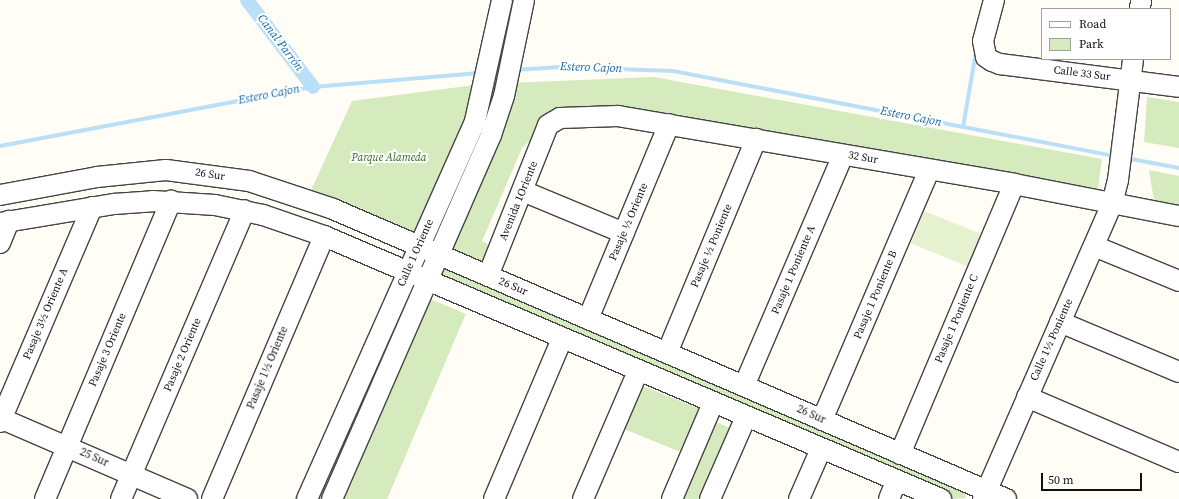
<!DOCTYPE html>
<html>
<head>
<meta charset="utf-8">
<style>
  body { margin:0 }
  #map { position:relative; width:1179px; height:499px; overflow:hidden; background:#fffdf5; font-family:"Source Serif 4",serif }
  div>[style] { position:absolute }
  .green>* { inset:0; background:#d5ebbd; transform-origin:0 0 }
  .pitch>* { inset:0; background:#e6f2cf; transform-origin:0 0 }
  .stream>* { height:4px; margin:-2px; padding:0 2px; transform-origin:2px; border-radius:2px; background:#b9e0f7 }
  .canal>* { height:14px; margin:-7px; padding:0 7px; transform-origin:7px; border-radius:7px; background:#b9e0f7 }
  .roads { filter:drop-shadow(1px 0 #444) drop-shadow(-1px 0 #444) drop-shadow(0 1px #444) drop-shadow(0 -1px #444) }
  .minor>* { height:20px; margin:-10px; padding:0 10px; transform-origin:10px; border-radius:10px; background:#fff }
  span { translate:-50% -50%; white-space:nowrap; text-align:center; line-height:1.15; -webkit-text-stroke:4px #fff; paint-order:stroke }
  .street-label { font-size:11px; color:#111 }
  .park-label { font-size:11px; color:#2f6b1f; font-style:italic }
  .water-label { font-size:12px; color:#1768a6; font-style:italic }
  .legend { position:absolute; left:1041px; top:8px; width:130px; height:52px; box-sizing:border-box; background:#fff; border:1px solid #a0a0a0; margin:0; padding:5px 7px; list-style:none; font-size:12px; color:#111 }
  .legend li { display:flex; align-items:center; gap:8px; height:20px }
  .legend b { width:20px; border:1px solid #a0a0a0 }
  .scale { position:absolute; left:1041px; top:473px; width:101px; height:18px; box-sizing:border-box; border:2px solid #111; border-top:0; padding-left:5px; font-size:12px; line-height:14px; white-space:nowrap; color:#111; -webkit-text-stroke:3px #fff; paint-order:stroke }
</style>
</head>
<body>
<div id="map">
  <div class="green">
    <i style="clip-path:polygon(654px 77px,1102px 159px,1098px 189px,610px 110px,537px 134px,522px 148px,482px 241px,489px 245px,484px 265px,449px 254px,505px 119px,475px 121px,412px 247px,306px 201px,352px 101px,482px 84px)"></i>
    <i style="clip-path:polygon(1147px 97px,1179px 102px,1179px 148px,1144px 142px)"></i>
    <i style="clip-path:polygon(1149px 170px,1179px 176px,1179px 206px,1154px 201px)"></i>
    <i style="clip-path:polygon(444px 270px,449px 270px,965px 491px,966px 498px,951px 499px,443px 282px,441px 275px)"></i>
    <i style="left:428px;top:298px;width:41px;height:219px;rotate:23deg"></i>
    <i style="left:638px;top:384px;width:69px;height:47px;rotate:22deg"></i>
    <i style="clip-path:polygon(709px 419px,735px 430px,706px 499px,675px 499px)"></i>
  </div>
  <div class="pitch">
    <i style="left:924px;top:211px;width:63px;height:35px;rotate:22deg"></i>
  </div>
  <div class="stream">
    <i style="left:514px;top:70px;width:47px;rotate:-3.7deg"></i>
    <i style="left:561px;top:67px;width:112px;rotate:2deg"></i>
    <i style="left:673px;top:71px;width:450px;rotate:10.9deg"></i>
    <i style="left:963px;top:127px;width:76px;rotate:-80.2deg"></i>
    <i style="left:0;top:146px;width:319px;rotate:-10.7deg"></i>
    <i style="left:313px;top:87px;width:167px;rotate:-4.8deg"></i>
    <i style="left:1126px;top:158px;width:54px;rotate:10.7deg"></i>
  </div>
  <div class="canal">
    <i style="left:247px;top:0;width:109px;rotate:52.8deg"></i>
  </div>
  <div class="roads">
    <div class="minor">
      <i style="left:994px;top:0;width:42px;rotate:105deg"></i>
      <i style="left:983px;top:41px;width:16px;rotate:79deg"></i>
      <i style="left:986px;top:57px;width:7px;rotate:34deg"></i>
      <i style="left:992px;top:61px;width:9px;rotate:21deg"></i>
      <i style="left:1000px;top:64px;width:180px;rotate:7.3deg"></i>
      <i style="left:1140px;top:9px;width:9px;rotate:-84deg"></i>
      <i style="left:523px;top:191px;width:109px;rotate:22.6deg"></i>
      <i style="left:0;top:195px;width:99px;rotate:-10.5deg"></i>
      <i style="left:97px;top:177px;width:69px;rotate:-5.8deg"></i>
      <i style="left:166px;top:170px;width:84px;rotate:7.5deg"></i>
      <i style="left:249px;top:181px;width:89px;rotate:18.4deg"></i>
      <i style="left:333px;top:209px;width:733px;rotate:23.31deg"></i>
      <i style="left:0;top:223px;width:116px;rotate:-9.5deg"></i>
      <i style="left:114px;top:204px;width:39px;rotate:-4deg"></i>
      <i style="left:153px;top:201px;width:62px;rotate:3.7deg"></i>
      <i style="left:215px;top:205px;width:49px;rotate:11.8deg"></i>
      <i style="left:263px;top:215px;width:65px;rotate:19deg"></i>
      <i style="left:324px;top:236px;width:671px;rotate:23.09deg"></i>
      <i style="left:0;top:243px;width:24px;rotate:-68deg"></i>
      <i style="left:1094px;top:246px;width:92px;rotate:22.4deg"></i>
      <i style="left:488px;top:276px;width:162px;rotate:-68.3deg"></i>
      <i style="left:548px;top:125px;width:14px;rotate:-30deg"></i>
      <i style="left:560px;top:118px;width:58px;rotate:-2deg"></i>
      <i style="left:618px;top:116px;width:402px;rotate:9.7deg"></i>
      <i style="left:1014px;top:184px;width:168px;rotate:11deg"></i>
      <i style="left:588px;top:319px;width:211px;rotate:-67.4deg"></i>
      <i style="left:1060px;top:322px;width:129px;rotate:22.8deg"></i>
      <i style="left:667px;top:353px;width:232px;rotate:-67.4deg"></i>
      <i style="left:744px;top:386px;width:251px;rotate:-66.8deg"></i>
      <i style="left:1027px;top:397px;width:165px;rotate:23.2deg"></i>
      <i style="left:0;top:418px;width:204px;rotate:23.4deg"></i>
      <i style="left:822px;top:420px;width:272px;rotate:-66.8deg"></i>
      <i style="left:0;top:422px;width:234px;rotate:-66.8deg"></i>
      <i style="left:900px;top:454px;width:293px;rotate:-67.1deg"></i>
      <i style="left:45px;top:499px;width:324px;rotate:-67.1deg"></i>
      <i style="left:121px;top:499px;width:314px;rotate:-66.8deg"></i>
      <i style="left:212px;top:499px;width:286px;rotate:-66.9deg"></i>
      <i style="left:307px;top:499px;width:414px;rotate:-66deg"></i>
      <i style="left:475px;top:121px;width:124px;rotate:-77.4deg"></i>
      <i style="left:332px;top:499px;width:397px;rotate:-66.4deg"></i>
      <i style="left:491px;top:135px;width:41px;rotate:-71.6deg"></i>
      <i style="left:504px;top:96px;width:98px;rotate:-78.2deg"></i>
      <i style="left:494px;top:499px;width:174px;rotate:-67deg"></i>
      <i style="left:583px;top:499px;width:139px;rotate:-66.7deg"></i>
      <i style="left:672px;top:499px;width:104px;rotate:-66.9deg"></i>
      <i style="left:710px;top:499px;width:90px;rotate:-66.3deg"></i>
      <i style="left:799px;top:499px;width:55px;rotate:-66.3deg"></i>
      <i style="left:889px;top:499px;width:18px;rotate:-68deg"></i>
      <i style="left:983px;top:499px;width:322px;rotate:-66.4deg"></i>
      <i style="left:1112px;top:204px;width:25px;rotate:-76deg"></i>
      <i style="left:1118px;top:180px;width:122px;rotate:-82.9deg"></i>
    </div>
  </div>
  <div class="street-label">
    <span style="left:1082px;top:74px;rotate:7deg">Calle 33 Sur</span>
    <span style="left:863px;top:158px;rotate:10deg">32 Sur</span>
    <span style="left:210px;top:175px;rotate:9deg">26 Sur</span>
    <span style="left:519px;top:201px;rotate:-68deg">Avenida 1Oriente</span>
    <span style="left:629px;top:222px;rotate:-67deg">Pasaje ½ Oriente</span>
    <span style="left:712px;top:246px;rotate:-67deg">Pasaje ½ Poniente</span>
    <span style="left:416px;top:253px;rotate:-66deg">Calle 1 Oriente</span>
    <span style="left:794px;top:270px;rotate:-67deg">Pasaje 1 Poniente A</span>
    <span style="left:513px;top:287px;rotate:23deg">26 Sur</span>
    <span style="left:876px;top:295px;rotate:-67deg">Pasaje 1 Poniente B</span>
    <span style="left:46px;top:314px;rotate:-67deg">Pasaje 3½ Oriente A</span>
    <span style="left:957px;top:319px;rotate:-67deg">Pasaje 1 Poniente C</span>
    <span style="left:1052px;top:340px;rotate:-66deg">Calle 1½ Poniente</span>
    <span style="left:108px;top:350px;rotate:-67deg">Pasaje 3 Oriente</span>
    <span style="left:183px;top:355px;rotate:-67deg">Pasaje 2 Oriente</span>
    <span style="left:268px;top:368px;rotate:-67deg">Pasaje 1½ Oriente</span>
    <span style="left:811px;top:415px;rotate:24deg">26 Sur</span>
    <span style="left:94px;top:458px;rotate:24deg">25 Sur</span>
  </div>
  <div class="park-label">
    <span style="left:389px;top:158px">Parque Alameda</span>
  </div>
  <div class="water-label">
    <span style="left:280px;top:43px;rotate:53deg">Canal Parrón</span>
    <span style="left:591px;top:68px;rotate:2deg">Estero Cajon</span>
    <span style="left:269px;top:95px;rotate:-11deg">Estero Cajon</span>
    <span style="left:911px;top:117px;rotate:11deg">Estero Cajon</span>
  </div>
  <ul class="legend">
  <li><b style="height:5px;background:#fff"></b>Road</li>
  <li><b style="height:11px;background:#d5ebbd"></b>Park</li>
  </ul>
  <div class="scale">50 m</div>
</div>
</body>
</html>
